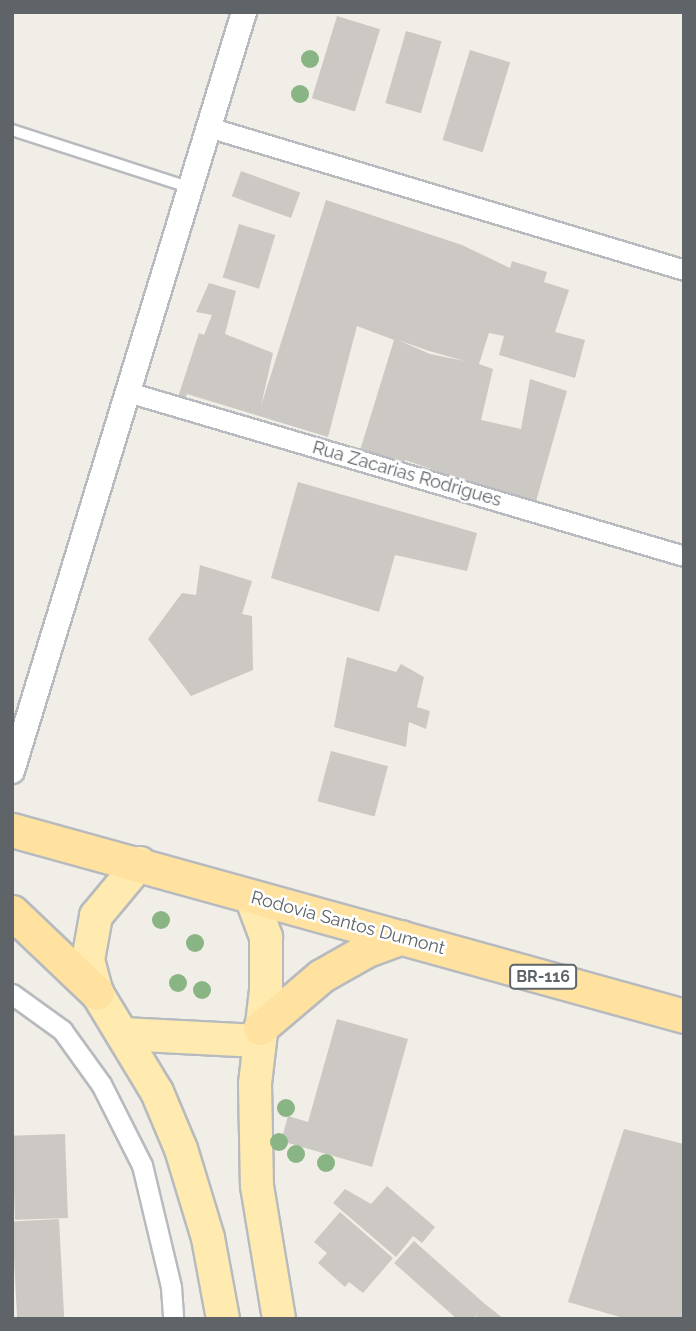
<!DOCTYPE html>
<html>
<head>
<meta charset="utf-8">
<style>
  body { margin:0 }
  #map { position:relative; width:696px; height:1331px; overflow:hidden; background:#f1eee7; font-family:Raleway,sans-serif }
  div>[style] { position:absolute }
  .building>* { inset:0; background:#ccc9c4; transform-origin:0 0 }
  .roads { filter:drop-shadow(2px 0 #b7babe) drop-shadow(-2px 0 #b7babe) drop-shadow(0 2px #b7babe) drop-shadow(0 -2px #b7babe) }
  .service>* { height:10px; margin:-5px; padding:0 5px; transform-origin:5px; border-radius:5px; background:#fff }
  .minor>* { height:19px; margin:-9.5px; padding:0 9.5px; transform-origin:9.5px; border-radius:9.5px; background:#fff }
  .tertiary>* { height:24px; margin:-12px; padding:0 12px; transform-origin:12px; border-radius:12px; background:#fff }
  .primary>* { height:32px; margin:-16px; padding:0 16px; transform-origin:16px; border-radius:16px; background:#ffebaf }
  .trunk>* { height:33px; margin:-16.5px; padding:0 16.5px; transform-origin:16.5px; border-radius:16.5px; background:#ffe2a0 }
  .trees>* { width:18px; height:18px; margin:-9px; border-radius:50%; background:#89b483 }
  span { translate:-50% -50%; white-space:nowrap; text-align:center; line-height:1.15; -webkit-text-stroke:5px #fff; paint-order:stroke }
  .shield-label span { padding:2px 5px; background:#fff; border:2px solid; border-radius:5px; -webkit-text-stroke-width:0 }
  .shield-label { font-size:16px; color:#5e6468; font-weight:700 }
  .street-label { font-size:18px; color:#5e6468 }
  .frame { position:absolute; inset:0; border:14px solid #5e6468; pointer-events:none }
</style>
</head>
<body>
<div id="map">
  <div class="building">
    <i style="left:337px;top:16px;width:45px;height:86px;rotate:17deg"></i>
    <i style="left:406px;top:31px;width:37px;height:75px;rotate:16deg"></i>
    <i style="left:470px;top:50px;width:42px;height:94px;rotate:17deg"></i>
    <i style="left:241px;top:171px;width:63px;height:27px;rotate:20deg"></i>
    <i style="clip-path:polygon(evenodd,326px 200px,462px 245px,510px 268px,512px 261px,547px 272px,544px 282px,569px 290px,555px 332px,585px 340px,575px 378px,499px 355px,504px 336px,489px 333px,479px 364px,493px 369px,481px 420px,521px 429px,530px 379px,567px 391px,535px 505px,405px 460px,402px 470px,358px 457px,394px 340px,357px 326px,328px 437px,187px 394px,184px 402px,177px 400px,199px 333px,204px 335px,212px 315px,196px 312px,209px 283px,236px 291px,225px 334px,273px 353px,261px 406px,326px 200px,398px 340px,429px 351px,465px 361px,430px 354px,398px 340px)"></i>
    <i style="left:239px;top:224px;width:38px;height:56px;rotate:17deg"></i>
    <i style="clip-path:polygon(298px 482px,477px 533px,467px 571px,395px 555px,379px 612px,271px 578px)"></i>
    <i style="clip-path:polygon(200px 565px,252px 581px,242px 614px,252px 616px,253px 670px,191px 696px,148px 639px,182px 593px,196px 595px)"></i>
    <i style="clip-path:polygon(347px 657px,396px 672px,401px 664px,424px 677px,417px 707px,430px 711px,426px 729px,409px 722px,406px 747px,334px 727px)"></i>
    <i style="left:331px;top:751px;width:59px;height:52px;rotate:15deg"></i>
    <i style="clip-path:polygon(337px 1019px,408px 1039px,372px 1167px,281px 1141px,288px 1116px,308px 1122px)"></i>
    <i style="clip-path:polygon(624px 1129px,684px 1144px,684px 1319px,627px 1319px,568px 1302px)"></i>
    <i style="left:65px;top:1134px;width:84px;height:53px;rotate:88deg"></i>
    <i style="clip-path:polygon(387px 1186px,435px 1227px,422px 1243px,413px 1236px,396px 1257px,333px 1203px,345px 1189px,371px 1204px)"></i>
    <i style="clip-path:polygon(340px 1212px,393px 1258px,363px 1293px,349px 1282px,345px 1287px,318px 1263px,327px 1253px,314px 1242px)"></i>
    <i style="left:59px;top:1219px;width:100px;height:47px;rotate:87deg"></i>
    <i style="clip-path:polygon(414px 1241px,485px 1304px,504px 1319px,474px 1319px,479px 1311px,473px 1319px,457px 1319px,394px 1263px)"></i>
  </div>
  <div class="roads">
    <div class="service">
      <i style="left:12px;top:130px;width:185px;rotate:17.9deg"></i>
    </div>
    <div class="minor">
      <i style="left:208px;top:127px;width:497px;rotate:16.7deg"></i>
      <i style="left:131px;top:393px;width:577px;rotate:16.42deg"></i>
      <i style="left:12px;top:994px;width:62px;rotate:35.8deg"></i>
      <i style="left:62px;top:1030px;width:67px;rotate:54.2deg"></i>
      <i style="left:101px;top:1084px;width:91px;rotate:63.2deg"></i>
      <i style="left:142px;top:1165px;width:125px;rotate:76.6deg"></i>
      <i style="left:171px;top:1287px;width:32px;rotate:86deg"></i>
    </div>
    <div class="tertiary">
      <i style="left:12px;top:771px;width:794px;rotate:-73deg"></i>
    </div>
    <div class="primary">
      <i style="left:140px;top:863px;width:69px;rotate:129.7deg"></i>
      <i style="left:96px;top:916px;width:45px;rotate:100.3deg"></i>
      <i style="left:88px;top:960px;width:34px;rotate:75deg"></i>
      <i style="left:97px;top:993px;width:116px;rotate:58.8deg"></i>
      <i style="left:157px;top:1092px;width:62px;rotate:67.2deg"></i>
      <i style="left:181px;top:1149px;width:93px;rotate:73.1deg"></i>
      <i style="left:208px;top:1238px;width:82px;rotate:79.5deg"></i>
      <i style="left:251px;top:897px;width:43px;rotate:69.4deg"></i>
      <i style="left:266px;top:937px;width:53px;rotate:90deg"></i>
      <i style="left:266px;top:990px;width:95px;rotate:96.7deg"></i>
      <i style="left:255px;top:1084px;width:102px;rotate:88.9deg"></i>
      <i style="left:257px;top:1186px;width:135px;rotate:80.6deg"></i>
      <i style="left:123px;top:1034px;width:135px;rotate:3deg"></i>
    </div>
    <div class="trunk">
      <i style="left:12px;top:830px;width:697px;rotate:15.47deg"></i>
      <i style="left:12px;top:912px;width:117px;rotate:43.6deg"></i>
      <i style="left:260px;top:1028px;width:80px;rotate:-40.4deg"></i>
      <i style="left:321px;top:976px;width:53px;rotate:-29.5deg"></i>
      <i style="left:367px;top:950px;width:37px;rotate:-20deg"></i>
    </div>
  </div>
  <div class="trees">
    <i style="left:310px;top:59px"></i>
    <i style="left:300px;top:94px"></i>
    <i style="left:161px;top:920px"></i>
    <i style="left:195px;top:943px"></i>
    <i style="left:178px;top:983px"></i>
    <i style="left:202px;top:990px"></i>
    <i style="left:286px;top:1108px"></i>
    <i style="left:279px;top:1142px"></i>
    <i style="left:296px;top:1154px"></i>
    <i style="left:326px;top:1163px"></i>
  </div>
  <div class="shield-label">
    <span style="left:543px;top:977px">BR-116</span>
  </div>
  <div class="street-label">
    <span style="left:407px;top:474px;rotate:16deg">Rua Zacarias Rodrigues</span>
    <span style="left:348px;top:923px;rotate:15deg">Rodovia Santos Dumont</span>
  </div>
  <div class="frame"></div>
</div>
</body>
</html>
